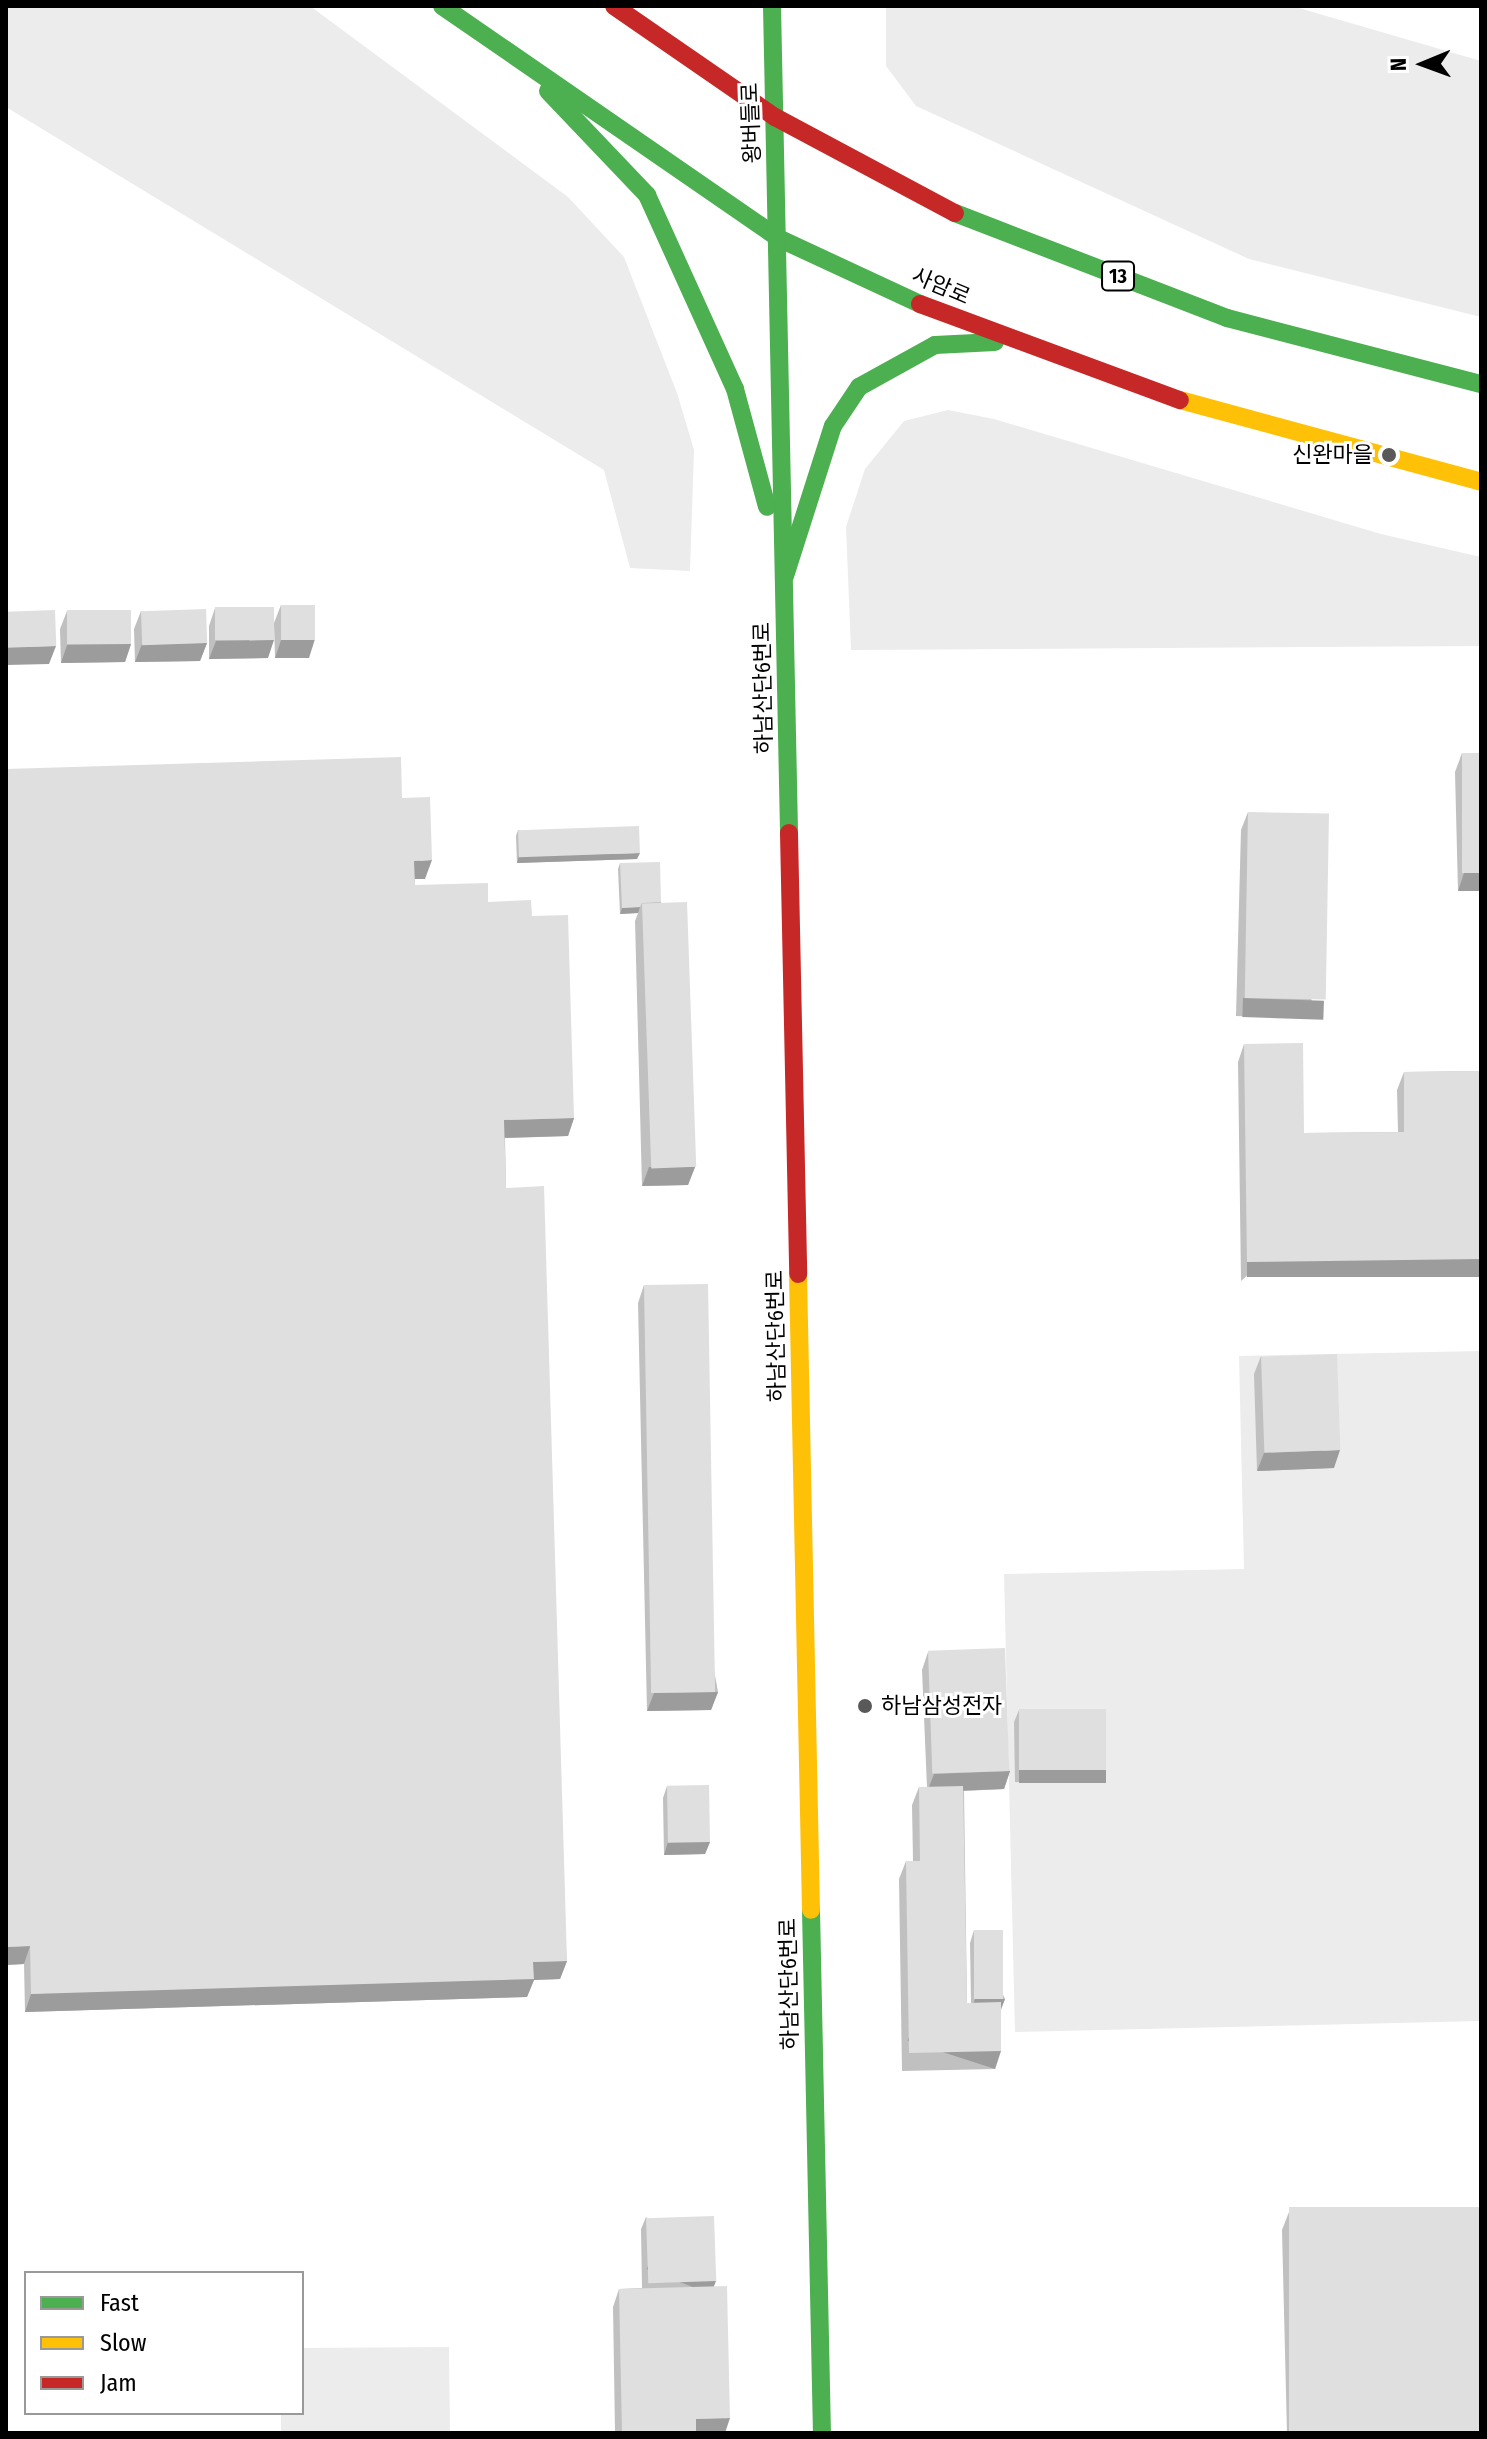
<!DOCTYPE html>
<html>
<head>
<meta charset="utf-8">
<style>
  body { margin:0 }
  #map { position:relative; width:1487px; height:2439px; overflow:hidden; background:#fff; font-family:"Fira Sans Condensed","Noto Sans KR",sans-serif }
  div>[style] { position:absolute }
  .green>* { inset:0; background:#ececec }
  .fast>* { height:18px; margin:-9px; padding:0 9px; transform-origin:9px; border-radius:9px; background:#4caf50 }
  .slow>* { height:18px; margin:-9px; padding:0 9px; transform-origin:9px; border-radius:9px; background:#ffc107 }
  .jam>* { height:18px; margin:-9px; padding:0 9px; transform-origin:9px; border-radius:9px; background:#c62828 }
  .wall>* { inset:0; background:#c0c0c0 }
  .shaded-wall>* { inset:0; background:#9c9c9c; transform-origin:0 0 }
  .building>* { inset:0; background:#dfdfdf; transform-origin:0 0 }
  .dots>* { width:22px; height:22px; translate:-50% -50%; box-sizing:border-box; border:4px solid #fff; border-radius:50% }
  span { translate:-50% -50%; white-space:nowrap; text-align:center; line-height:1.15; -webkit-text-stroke:6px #fff; paint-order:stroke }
  .shield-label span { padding:2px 6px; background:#fff; border:2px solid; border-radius:6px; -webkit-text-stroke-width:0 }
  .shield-label { font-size:20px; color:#000; font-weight:700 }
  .street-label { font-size:22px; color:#000 }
  .poi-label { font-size:22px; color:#000 }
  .right { translate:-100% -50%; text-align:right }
  .left { translate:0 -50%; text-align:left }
  .frame { position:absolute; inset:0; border:8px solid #000; pointer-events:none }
  .legend { position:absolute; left:24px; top:2271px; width:280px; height:144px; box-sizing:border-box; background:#fff; border:2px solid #999; margin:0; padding:10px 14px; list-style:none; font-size:24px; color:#000 }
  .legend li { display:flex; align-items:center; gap:16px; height:40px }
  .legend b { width:40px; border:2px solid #999 }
  .north { position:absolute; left:1383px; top:24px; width:80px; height:80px; -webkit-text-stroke:6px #fff; paint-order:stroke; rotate:269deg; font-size:22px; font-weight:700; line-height:32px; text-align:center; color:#000 }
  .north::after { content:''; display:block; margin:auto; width:28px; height:36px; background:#000; clip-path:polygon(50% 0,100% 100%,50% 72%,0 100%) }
</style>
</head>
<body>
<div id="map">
  <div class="green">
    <i style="clip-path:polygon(6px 6px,310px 6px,568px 197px,624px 257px,677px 393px,694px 450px,690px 571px,630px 568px,604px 470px,6px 107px)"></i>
    <i style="clip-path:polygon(886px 6px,1292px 6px,1481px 61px,1481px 317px,1249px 259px,916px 106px,886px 66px)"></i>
    <i style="clip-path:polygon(948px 410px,994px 419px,1381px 534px,1481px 557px,1481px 646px,851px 650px,846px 527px,865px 469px,904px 421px)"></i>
    <i style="clip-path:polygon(1481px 1351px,1481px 2021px,1015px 2032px,1004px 1574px,1244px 1569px,1239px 1356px)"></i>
    <i style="clip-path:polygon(449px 2347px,450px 2433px,281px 2433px,281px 2413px,302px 2413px,302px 2348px)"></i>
  </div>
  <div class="fast">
    <i style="left:442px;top:6px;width:408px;rotate:34.6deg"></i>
    <i style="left:778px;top:238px;width:157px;rotate:24.9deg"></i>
    <i style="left:772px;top:6px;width:827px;rotate:88.82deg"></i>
    <i style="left:548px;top:91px;width:144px;rotate:46.4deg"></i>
    <i style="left:647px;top:195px;width:213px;rotate:65.6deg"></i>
    <i style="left:735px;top:389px;width:122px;rotate:74.8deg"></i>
    <i style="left:955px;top:213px;width:292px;rotate:21.1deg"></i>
    <i style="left:1227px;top:318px;width:262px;rotate:14.6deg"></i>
    <i style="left:785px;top:576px;width:157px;rotate:-72.3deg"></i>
    <i style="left:833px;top:426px;width:47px;rotate:-56.3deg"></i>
    <i style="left:859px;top:387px;width:87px;rotate:-28.9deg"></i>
    <i style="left:935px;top:345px;width:60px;rotate:-2.9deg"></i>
    <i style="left:811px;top:1910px;width:523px;rotate:88.8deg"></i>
  </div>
  <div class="slow">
    <i style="left:1180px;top:400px;width:312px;rotate:15.2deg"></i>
    <i style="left:798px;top:1274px;width:636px;rotate:88.83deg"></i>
  </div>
  <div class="jam">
    <i style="left:614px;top:6px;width:196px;rotate:34.6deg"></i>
    <i style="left:775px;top:117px;width:204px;rotate:28.1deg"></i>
    <i style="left:920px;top:304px;width:277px;rotate:20.3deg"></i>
    <i style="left:789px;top:833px;width:441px;rotate:88.8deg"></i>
  </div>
  <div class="wall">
    <i style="clip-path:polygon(281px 605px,309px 658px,275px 658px,274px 623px)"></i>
    <i style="clip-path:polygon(215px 608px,268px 658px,209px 659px,209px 626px)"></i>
    <i style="clip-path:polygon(67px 611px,131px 644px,125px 662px,61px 663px,60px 629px)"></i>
    <i style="clip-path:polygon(141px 611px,207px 643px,200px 661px,135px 662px,134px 629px)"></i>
    <i style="clip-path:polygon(1462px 753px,1481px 891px,1458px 891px,1455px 772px)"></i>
    <i style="clip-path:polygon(6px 769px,402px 798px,425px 879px,415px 879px,415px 885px,488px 902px,532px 916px,574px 1118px,568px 1136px,505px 1138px,506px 1188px,567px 1961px,560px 1979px,534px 1980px,527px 1997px,25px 2012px,24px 1964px,6px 1965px)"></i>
    <i style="clip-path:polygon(1248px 812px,1318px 1019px,1236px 1016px,1241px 830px)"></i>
    <i style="clip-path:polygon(518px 830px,637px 859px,517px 863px,516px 836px)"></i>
    <i style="clip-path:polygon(620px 863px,661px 902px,695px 1167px,688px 1185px,642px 1186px,635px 921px,638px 913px,620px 914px,618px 869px)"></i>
    <i style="clip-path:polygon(1244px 1044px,1304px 1133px,1398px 1132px,1397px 1090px,1404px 1072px,1481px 1071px,1241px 1281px,1238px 1062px)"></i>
    <i style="clip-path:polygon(644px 1285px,718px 1692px,711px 1710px,647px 1711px,638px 1303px)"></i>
    <i style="clip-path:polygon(1261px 1356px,1334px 1468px,1257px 1471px,1254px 1374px)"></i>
    <i style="clip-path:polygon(928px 1652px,1010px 1771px,1004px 1789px,964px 1791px,967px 2003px,971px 2003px,970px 1943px,974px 1930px,1005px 1999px,1001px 2010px,995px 2069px,902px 2071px,899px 1879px,906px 1861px,913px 1861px,912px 1805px,919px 1787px,927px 1787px,922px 1670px)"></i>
    <i style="clip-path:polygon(1019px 1710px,1106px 1770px,1102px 1782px,1015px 1782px,1014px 1722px)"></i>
    <i style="clip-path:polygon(667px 1786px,710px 1842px,705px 1854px,664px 1855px,663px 1798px)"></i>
    <i style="clip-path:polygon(1289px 2212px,1481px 2433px,1287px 2433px,1282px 2230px)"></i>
    <i style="clip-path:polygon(646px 2217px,714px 2286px,725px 2433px,615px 2433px,613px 2307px,619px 2289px,642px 2288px,641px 2229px)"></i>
  </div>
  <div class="shaded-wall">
    <i style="clip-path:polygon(315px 639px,309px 658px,275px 658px,281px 640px)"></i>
    <i style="clip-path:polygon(274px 640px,268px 658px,209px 659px,216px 641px)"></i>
    <i style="clip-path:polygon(207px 643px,200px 661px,135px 662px,142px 644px)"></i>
    <i style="clip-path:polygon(131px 644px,125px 662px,61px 663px,67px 645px)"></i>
    <i style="clip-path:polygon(56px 646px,49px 664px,6px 665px,6px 647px)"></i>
    <i style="clip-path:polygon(640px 853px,637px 859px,517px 863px,519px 856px)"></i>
    <i style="clip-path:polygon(432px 860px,425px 879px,408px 879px,414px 861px)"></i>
    <i style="clip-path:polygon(1464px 873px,1481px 873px,1481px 891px,1458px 891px)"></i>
    <i style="clip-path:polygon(640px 907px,638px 913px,620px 914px,622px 908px)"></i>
    <i style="left:1243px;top:998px;width:81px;height:19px;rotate:2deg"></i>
    <i style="clip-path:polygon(574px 1118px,568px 1136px,498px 1138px,504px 1120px)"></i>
    <i style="clip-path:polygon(649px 1167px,695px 1167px,688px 1185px,642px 1186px)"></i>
    <i style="left:1481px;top:1259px;width:18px;height:234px;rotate:90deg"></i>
    <i style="clip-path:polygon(1340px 1450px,1334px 1468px,1257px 1471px,1264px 1453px)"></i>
    <i style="clip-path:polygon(718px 1692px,711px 1710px,647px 1711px,654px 1693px)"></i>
    <i style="left:1019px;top:1770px;width:87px;height:13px"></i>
    <i style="clip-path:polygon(1010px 1771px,1004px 1789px,927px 1792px,934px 1774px)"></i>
    <i style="clip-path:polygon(668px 1842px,710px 1842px,705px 1854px,664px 1855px)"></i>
    <i style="clip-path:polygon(30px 1946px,24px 1964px,6px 1965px,7px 1947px)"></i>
    <i style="clip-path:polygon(567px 1961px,560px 1979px,534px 1980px,527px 1997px,25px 2012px,31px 1994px,533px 1962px)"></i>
    <i style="clip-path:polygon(975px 1999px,1005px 1999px,1000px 2011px,971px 2012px)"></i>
    <i style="left:1001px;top:2051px;width:19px;height:92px;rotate:108deg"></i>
    <i style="left:716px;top:2281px;width:14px;height:69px;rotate:111deg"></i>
    <i style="clip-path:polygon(730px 2418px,725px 2433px,691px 2433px,696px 2419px)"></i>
  </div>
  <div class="building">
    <i style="left:281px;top:605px;width:34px;height:35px"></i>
    <i style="left:274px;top:607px;width:33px;height:59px;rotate:90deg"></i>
    <i style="left:206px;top:609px;width:34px;height:65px;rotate:88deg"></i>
    <i style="left:55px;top:610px;width:36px;height:49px;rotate:88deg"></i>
    <i style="left:131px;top:610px;width:34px;height:64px;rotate:90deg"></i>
    <i style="left:1462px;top:753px;width:19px;height:120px"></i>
    <i style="clip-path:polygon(401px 757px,402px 798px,430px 797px,432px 860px,414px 861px,415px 885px,488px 883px,488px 902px,531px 900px,532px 916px,568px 915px,574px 1118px,504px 1120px,506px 1188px,544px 1186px,567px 1961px,533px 1962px,534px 1979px,31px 1994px,30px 1946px,7px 1947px,6px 1923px,6px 769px)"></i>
    <i style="left:1248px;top:812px;width:81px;height:186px;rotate:1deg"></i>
    <i style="left:639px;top:826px;width:27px;height:121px;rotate:88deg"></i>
    <i style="clip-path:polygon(660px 862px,661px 902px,642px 903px,640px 907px,622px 908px,620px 863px)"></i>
    <i style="left:687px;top:902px;width:265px;height:45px;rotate:88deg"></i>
    <i style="clip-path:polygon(1303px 1043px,1304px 1133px,1404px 1132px,1404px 1072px,1481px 1071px,1481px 1259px,1247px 1262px,1244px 1044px)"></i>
    <i style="left:708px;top:1284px;width:408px;height:64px;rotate:89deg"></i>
    <i style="left:1337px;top:1354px;width:96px;height:76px;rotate:88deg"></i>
    <i style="left:1005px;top:1648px;width:123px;height:77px;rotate:88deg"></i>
    <i style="left:1106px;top:1709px;width:61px;height:87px;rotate:90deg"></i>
    <i style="left:709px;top:1785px;width:57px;height:42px;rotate:89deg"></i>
    <i style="clip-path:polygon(963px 1786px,967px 2003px,1001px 2002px,1001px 2051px,909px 2053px,906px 1861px,920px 1861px,919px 1787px)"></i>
    <i style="left:974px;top:1930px;width:29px;height:69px"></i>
    <i style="left:1481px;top:2207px;width:226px;height:192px;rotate:90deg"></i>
    <i style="left:714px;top:2216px;width:65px;height:68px;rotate:88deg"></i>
    <i style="clip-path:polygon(727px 2286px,730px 2418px,696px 2419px,696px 2433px,622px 2433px,619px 2289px)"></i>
  </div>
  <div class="dots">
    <i style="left:1389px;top:455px;background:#595959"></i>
    <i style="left:865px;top:1706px;background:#595959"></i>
  </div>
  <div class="shield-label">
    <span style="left:1118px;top:276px">13</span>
  </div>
  <div class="street-label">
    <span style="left:751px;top:123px;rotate:-92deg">왕버들로</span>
    <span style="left:941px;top:286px;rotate:23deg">사암로</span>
    <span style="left:763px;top:688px;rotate:-91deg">하남산단6번로</span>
    <span style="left:776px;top:1336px;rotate:-91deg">하남산단6번로</span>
    <span style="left:789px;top:1984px;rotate:-91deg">하남산단6번로</span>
  </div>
  <div class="poi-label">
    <span class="right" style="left:1373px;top:455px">신완마을</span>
    <span class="left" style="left:881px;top:1706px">하남삼성전자</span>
  </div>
  <div class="frame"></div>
  <ul class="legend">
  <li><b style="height:10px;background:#4caf50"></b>Fast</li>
  <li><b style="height:10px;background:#ffc107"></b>Slow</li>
  <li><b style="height:10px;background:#c62828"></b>Jam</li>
  </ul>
  <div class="north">N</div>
</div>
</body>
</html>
